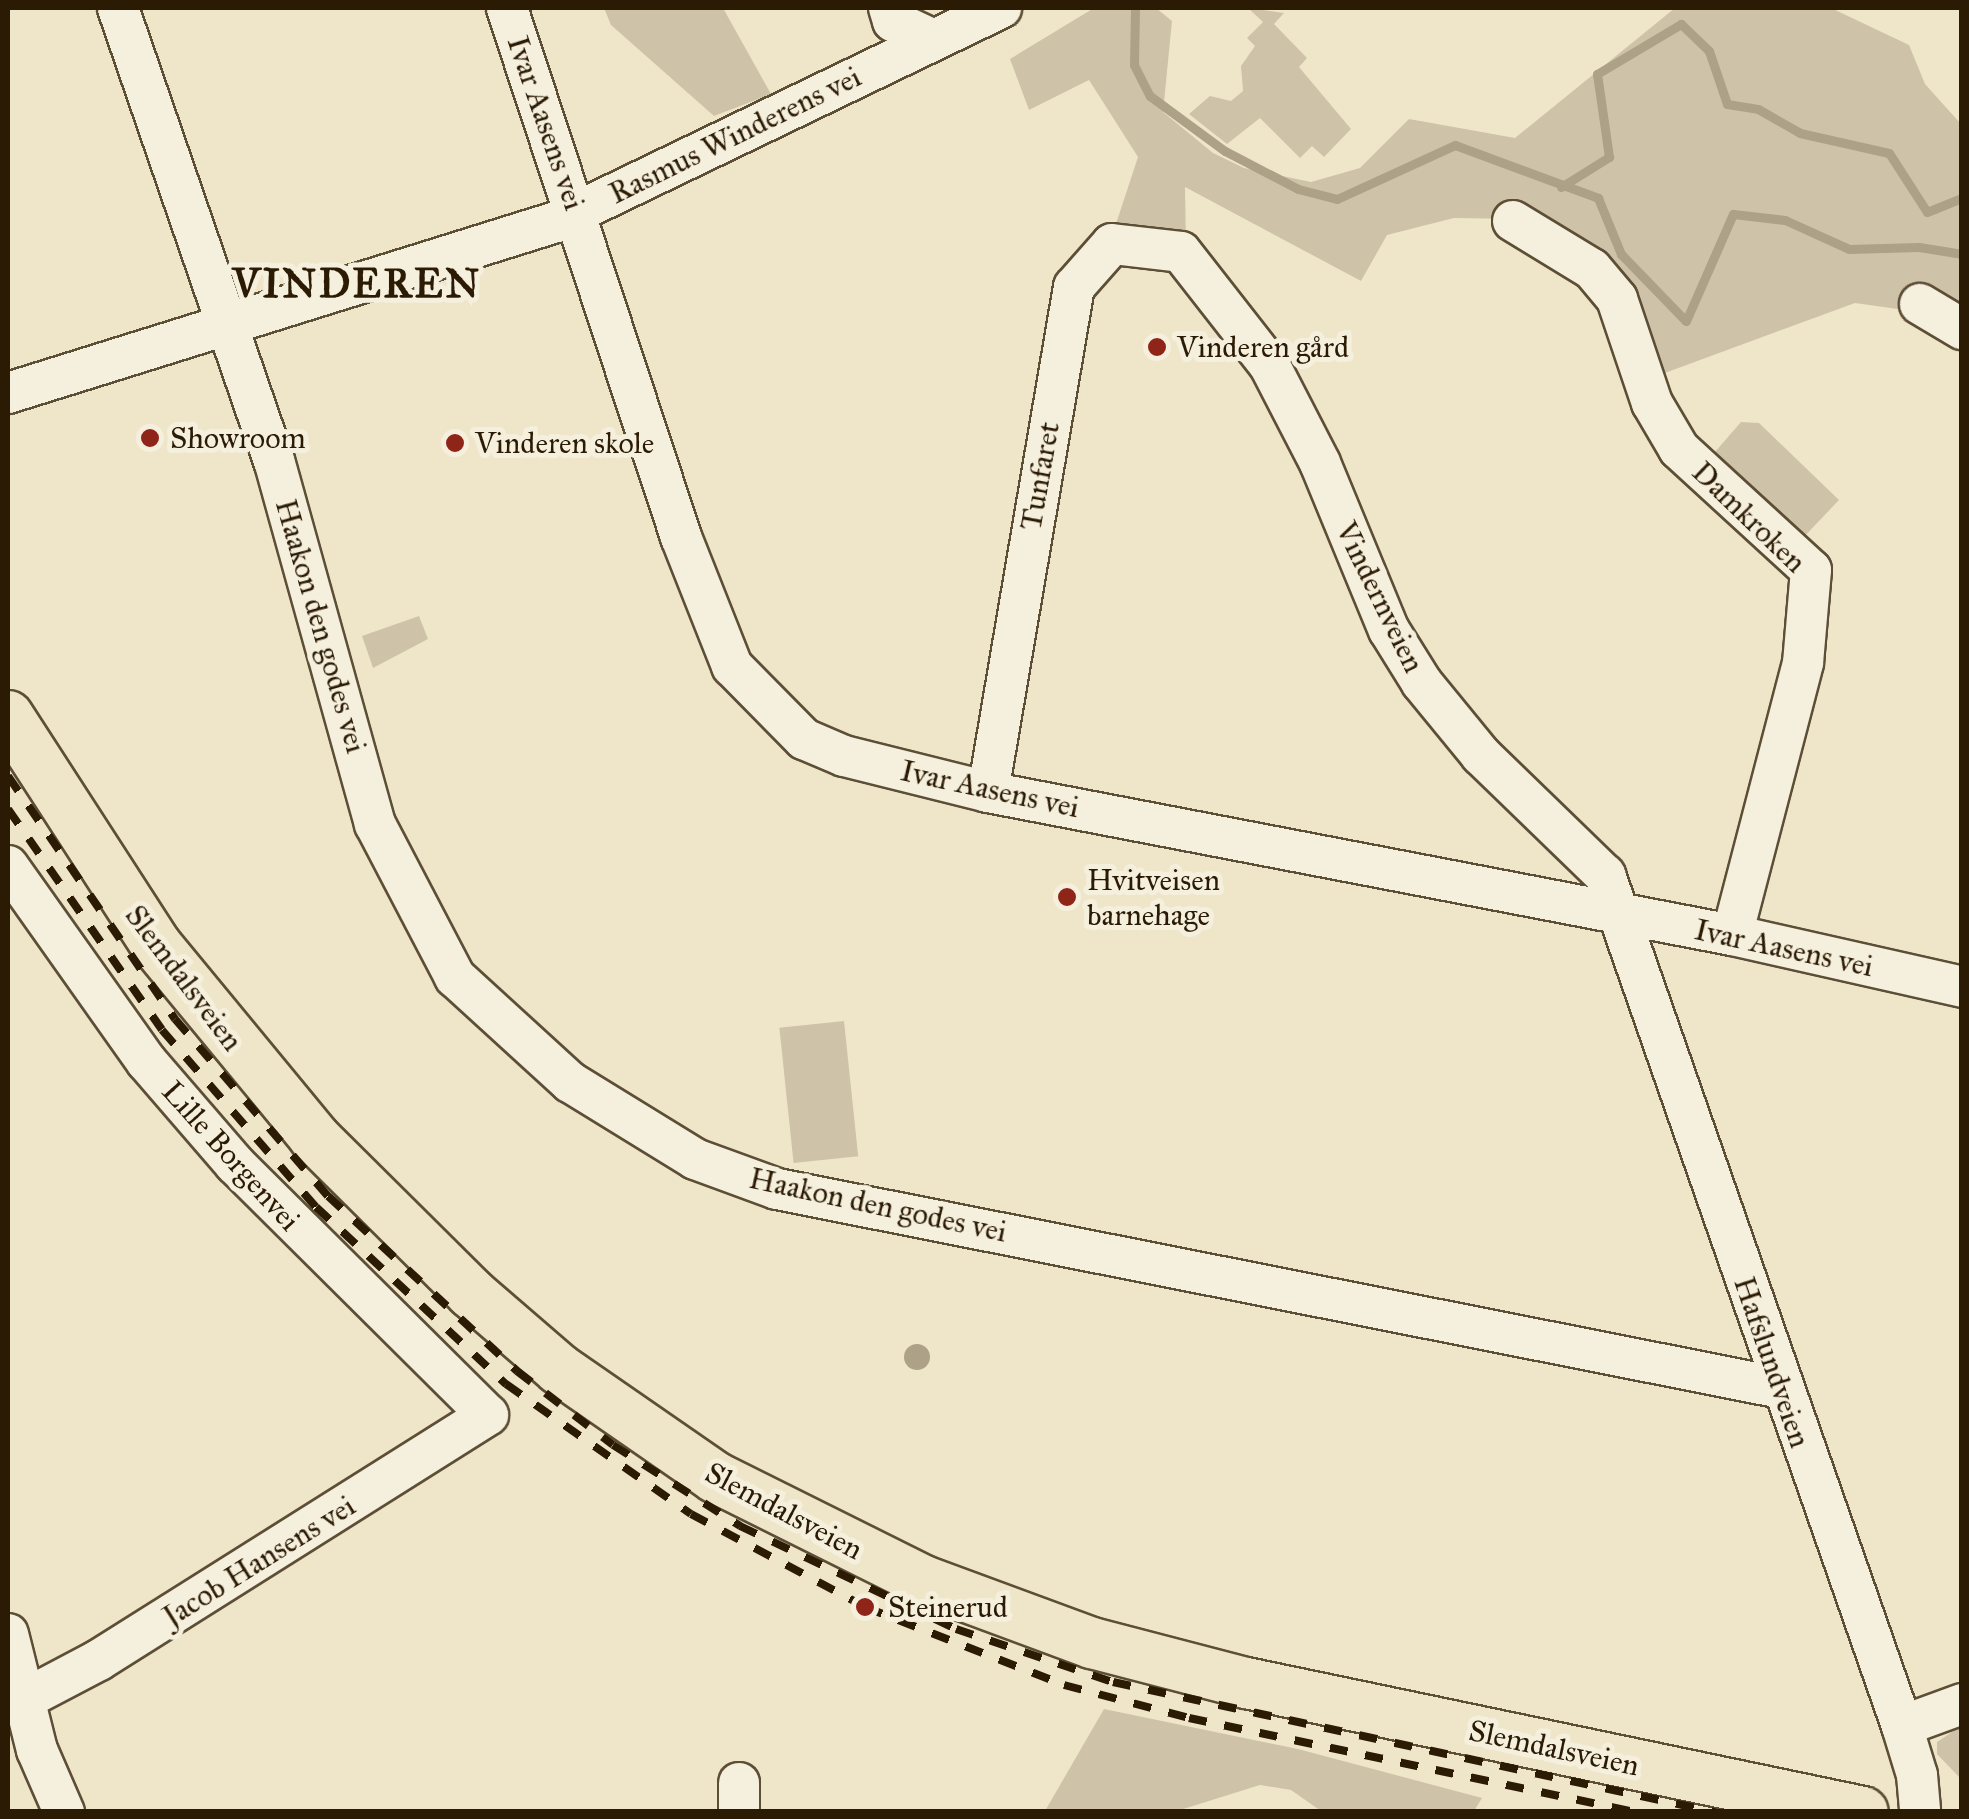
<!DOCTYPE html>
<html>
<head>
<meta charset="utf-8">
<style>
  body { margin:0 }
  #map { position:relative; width:1969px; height:1819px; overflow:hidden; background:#efe6ca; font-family:"IM FELL Great Primer",serif }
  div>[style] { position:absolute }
  .green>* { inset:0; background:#cec3a8; transform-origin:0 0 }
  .water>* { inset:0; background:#ada187 }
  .round { border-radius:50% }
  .stream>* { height:9px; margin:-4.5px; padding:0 4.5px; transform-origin:4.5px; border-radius:4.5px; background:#ada187 }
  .roads { filter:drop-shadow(2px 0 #5d4e36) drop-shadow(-2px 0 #5d4e36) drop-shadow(0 2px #5d4e36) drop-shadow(0 -2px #5d4e36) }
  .minor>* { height:40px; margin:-20px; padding:0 20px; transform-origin:20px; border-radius:20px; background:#f5efdd }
  .major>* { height:50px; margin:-25px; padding:0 25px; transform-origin:25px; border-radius:25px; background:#efe6ca }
  .rail>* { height:8px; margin-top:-4px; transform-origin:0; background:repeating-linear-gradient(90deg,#2c1b04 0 18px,transparent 0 36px) }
  .dots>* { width:28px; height:28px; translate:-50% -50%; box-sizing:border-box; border:5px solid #f5efdd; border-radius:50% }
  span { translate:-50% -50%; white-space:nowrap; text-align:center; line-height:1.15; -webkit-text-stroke:10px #f5efdd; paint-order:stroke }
  .street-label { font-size:30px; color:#2c1b04 }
  .poi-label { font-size:30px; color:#2c1b04 }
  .left { translate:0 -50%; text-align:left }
  .district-label { font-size:40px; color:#2c1b04; font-weight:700; letter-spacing:2.5px }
  .frame { position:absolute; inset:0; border:10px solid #2c1b04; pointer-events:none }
</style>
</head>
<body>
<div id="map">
  <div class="green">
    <i style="clip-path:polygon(604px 8px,723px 8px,771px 94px,714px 116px,611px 25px)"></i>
    <i style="clip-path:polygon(1094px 8px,1156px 8px,1172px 21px,1163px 112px,1213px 153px,1244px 168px,1311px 182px,1360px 168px,1409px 119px,1515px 138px,1675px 8px,1831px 8px,1909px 45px,1925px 84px,1961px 124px,1961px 318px,1855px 303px,1654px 377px,1633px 327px,1515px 219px,1454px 218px,1387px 235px,1361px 281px,1185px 187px,1186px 244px,1111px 239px,1138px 157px,1089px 80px,1029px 110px,1010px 59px)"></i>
    <i style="clip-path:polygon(1248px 8px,1284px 13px,1274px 24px,1307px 58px,1299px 67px,1351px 129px,1324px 157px,1312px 146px,1300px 158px,1260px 118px,1227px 144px,1189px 114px,1210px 96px,1231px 101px,1243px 91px,1241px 66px,1255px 46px,1247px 38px,1263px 22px)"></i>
    <i style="clip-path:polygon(1741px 422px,1759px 423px,1839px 500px,1800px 541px,1708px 460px)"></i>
    <i style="clip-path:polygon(419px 616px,428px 639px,373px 668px,362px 636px)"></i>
    <i style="left:844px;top:1021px;width:136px;height:65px;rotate:84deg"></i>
    <i style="clip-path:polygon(1104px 1709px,1298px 1749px,1482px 1798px,1474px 1811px,1321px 1811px,1291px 1790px,1260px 1785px,1177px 1811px,1045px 1811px)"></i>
    <i style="clip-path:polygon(1961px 1726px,1962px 1726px,1961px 1779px,1937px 1754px,1937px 1742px)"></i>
  </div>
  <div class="water">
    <i class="round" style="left:904px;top:1344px;width:26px;height:26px"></i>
  </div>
  <div class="stream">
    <i style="left:1135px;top:8px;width:57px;rotate:91deg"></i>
    <i style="left:1134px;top:65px;width:35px;rotate:63deg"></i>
    <i style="left:1150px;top:96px;width:93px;rotate:36.3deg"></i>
    <i style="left:1225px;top:151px;width:82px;rotate:27.5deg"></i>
    <i style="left:1298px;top:189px;width:40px;rotate:14.4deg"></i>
    <i style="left:1337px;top:199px;width:130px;rotate:-24.6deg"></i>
    <i style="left:1455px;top:145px;width:153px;rotate:20.3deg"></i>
    <i style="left:1598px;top:198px;width:61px;rotate:67.7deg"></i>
    <i style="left:1621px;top:254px;width:93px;rotate:45.9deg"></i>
    <i style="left:1686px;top:321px;width:117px;rotate:-66.3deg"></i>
    <i style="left:1733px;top:214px;width:52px;rotate:6.6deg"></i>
    <i style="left:1785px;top:220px;width:70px;rotate:24.4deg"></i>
    <i style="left:1849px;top:249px;width:70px;rotate:-1.6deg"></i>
    <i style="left:1919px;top:247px;width:44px;rotate:9.2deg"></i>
    <i style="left:1561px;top:187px;width:57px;rotate:-32deg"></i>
    <i style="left:1609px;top:157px;width:84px;rotate:-98.2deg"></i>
    <i style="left:1597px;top:74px;width:98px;rotate:-30.8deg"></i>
    <i style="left:1681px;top:24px;width:39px;rotate:44deg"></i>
    <i style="left:1709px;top:51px;width:56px;rotate:71.2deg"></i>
    <i style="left:1727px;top:104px;width:31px;rotate:9deg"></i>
    <i style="left:1758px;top:109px;width:48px;rotate:29.7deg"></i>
    <i style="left:1800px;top:133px;width:91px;rotate:12.7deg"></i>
    <i style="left:1889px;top:153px;width:70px;rotate:57.2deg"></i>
    <i style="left:1927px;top:212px;width:38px;rotate:-22deg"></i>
  </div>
  <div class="roads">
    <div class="minor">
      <i style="left:118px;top:8px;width:478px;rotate:71deg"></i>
      <i style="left:274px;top:460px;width:378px;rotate:74.5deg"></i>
      <i style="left:375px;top:824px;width:173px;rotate:62.4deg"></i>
      <i style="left:455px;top:977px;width:156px;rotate:42.4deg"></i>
      <i style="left:570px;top:1082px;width:147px;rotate:31.6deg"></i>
      <i style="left:695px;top:1159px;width:87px;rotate:20.1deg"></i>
      <i style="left:777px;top:1189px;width:1024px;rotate:11.21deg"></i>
      <i style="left:507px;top:8px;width:557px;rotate:71.79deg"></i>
      <i style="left:681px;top:537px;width:139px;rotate:68.4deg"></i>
      <i style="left:732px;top:666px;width:103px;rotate:45.4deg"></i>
      <i style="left:804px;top:739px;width:43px;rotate:23deg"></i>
      <i style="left:844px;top:756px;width:148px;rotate:14deg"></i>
      <i style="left:988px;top:792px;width:758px;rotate:10.88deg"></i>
      <i style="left:1732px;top:935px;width:236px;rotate:12.7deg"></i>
      <i style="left:889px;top:8px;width:14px;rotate:73deg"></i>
      <i style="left:893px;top:21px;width:43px;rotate:24.8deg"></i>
      <i style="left:1513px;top:221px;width:92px;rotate:31.3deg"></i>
      <i style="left:1592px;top:269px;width:39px;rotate:50deg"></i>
      <i style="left:1617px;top:299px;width:110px;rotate:71.4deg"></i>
      <i style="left:1652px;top:403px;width:53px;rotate:59.6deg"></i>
      <i style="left:1679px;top:449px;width:179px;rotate:42.5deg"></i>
      <i style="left:1811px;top:570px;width:93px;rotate:94.9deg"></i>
      <i style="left:1803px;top:663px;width:281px;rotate:104.6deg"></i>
      <i style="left:1920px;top:304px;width:49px;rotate:30.8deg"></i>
      <i style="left:8px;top:393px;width:574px;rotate:-17.33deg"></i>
      <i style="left:556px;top:222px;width:494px;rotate:-25.7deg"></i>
      <i style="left:988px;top:792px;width:512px;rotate:-80.34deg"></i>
      <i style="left:1074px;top:287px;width:57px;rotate:-48.5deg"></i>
      <i style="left:1112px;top:244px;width:69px;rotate:6.6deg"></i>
      <i style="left:1181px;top:252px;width:145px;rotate:52deg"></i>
      <i style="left:1270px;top:366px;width:109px;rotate:62.7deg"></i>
      <i style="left:1320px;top:463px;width:181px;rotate:67.6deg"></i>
      <i style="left:1389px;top:630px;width:62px;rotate:58.1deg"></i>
      <i style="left:1422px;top:683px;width:93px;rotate:50.7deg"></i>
      <i style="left:1481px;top:755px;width:173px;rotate:44.1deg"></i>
      <i style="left:1605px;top:875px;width:901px;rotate:70.76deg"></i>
      <i style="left:1902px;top:1726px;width:51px;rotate:73deg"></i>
      <i style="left:1917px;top:1775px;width:37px;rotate:85deg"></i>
      <i style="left:8px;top:866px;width:240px;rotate:54.7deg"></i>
      <i style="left:147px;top:1062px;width:135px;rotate:49.2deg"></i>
      <i style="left:235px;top:1164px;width:356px;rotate:44.8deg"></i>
      <i style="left:488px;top:1415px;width:460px;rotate:147.8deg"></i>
      <i style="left:99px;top:1660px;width:84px;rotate:152.2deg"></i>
      <i style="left:8px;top:1634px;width:120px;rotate:76deg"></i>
      <i style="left:37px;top:1750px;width:68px;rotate:66.5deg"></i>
      <i style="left:1902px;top:1726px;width:64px;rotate:-20.1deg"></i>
      <i style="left:739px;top:1812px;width:29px;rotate:-90deg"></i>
    </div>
    <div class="major">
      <i style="left:8px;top:716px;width:273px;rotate:57.1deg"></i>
      <i style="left:156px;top:945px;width:249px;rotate:50.5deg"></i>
      <i style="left:314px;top:1137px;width:221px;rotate:44.8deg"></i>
      <i style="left:471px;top:1293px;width:116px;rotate:40.8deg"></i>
      <i style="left:559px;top:1369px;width:190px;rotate:34.7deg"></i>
      <i style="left:715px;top:1477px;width:233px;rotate:26.5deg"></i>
      <i style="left:924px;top:1581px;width:179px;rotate:20.3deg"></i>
      <i style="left:1092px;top:1643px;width:159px;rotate:14.6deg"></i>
      <i style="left:1246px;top:1683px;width:630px;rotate:11.81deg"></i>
    </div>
  </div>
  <div class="rail">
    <i style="left:8px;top:776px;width:295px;rotate:55.5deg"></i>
    <i style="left:175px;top:1019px;width:234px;rotate:49.2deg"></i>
    <i style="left:328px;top:1196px;width:258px;rotate:42.8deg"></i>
    <i style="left:517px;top:1371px;width:121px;rotate:37.6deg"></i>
    <i style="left:613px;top:1445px;width:151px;rotate:32.5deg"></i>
    <i style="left:740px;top:1526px;width:239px;rotate:25.5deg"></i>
    <i style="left:956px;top:1629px;width:166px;rotate:18.7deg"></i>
    <i style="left:1113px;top:1682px;width:616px;rotate:12.19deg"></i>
    <i style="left:8px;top:809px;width:269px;rotate:55.1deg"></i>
    <i style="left:162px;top:1030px;width:235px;rotate:49deg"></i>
    <i style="left:316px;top:1207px;width:260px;rotate:43deg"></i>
    <i style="left:506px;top:1384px;width:226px;rotate:35.1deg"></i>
    <i style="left:691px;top:1514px;width:197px;rotate:28.1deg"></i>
    <i style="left:865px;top:1607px;width:214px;rotate:21.4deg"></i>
    <i style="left:1064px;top:1685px;width:129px;rotate:14.8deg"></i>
    <i style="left:1189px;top:1718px;width:455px;rotate:11.9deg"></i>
  </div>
  <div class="dots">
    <i style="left:1157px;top:347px;background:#8f2418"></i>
    <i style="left:150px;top:438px;background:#8f2418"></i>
    <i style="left:455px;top:443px;background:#8f2418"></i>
    <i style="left:1067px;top:897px;background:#8f2418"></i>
    <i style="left:865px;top:1607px;background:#8f2418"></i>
  </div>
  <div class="street-label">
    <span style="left:546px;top:123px;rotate:71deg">Ivar Aasens vei</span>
    <span style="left:735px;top:135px;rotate:-26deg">Rasmus Winderens vei</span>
    <span style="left:1040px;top:476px;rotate:-80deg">Tunfaret</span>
    <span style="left:1749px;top:517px;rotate:44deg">Damkroken</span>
    <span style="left:1380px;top:597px;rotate:64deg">Vindernveien</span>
    <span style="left:321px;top:626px;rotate:74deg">Haakon den godes vei</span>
    <span style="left:990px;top:789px;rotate:12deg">Ivar Aasens vei</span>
    <span style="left:1784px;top:948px;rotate:12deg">Ivar Aasens vei</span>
    <span style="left:184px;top:978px;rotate:53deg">Slemdalsveien</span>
    <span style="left:231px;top:1156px;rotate:48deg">Lille Borgenvei</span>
    <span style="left:878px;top:1205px;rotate:12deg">Haakon den godes vei</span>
    <span style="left:1772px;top:1362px;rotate:71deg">Hafslundveien</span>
    <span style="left:784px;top:1511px;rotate:28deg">Slemdalsveien</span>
    <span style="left:259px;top:1561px;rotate:-32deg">Jacob Hansens vei</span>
    <span style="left:1554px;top:1748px;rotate:12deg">Slemdalsveien</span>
  </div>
  <div class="poi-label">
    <span class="left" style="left:1177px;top:347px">Vinderen gård</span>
    <span class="left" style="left:170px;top:438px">Showroom</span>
    <span class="left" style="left:475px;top:443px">Vinderen skole</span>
    <span class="left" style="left:1087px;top:897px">Hvitveisen<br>barnehage</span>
    <span class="left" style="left:888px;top:1607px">Steinerud</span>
  </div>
  <div class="district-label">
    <span style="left:357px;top:284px">VINDEREN</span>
  </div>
  <div class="frame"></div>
</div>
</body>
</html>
